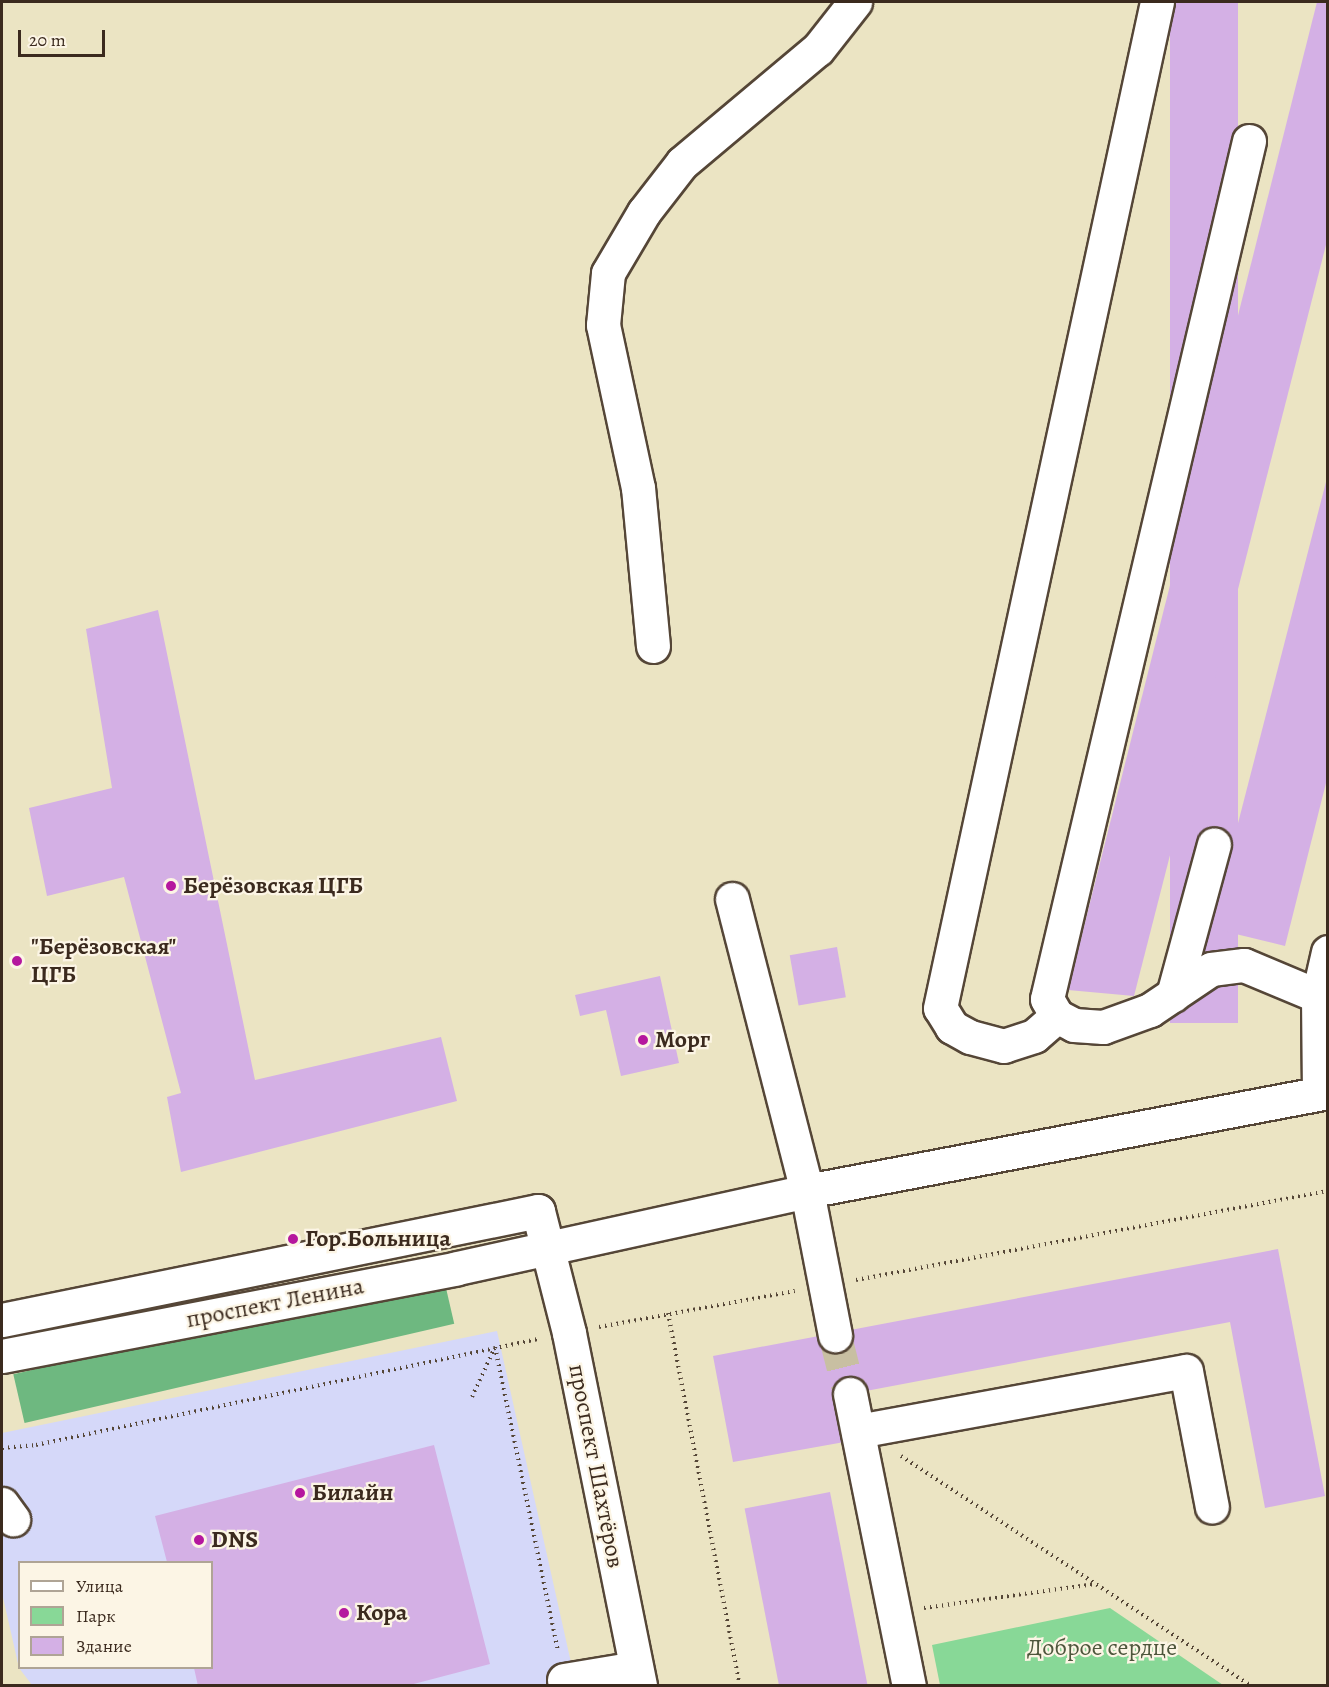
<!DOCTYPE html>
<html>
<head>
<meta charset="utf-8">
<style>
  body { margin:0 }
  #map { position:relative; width:1329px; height:1687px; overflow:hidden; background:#ebe4c3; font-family:Alegreya,serif }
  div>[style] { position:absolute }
  .built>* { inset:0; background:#d5d8f9 }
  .green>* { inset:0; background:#88d897 }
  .forest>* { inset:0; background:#6eb880; transform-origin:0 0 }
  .building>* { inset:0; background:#d4b0e5; transform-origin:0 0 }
  .minor-tunnel>* { height:33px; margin-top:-16.5px; transform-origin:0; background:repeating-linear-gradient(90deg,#c8bfa2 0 33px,transparent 0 49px) }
  .path>* { height:4px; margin-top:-2px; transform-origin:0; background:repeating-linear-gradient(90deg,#554637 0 1.5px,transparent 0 6px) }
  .roads { filter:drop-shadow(2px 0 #554637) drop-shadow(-2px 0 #554637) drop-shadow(0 2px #554637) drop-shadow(0 -2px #554637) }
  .minor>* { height:33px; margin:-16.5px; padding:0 16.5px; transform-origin:16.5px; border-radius:16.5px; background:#fff }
  .dots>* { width:16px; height:16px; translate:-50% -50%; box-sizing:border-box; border:3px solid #fcf5e5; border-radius:50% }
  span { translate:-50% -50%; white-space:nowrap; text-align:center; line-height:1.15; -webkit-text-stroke:4.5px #fcf5e5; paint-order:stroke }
  .poi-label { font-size:24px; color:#3b2a1e; font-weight:700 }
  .left { translate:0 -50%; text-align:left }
  .street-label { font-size:24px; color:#3b2a1e }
  .park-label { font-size:24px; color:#4e563c }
  .frame { position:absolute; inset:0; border:3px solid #3b2a1e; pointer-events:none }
  .legend { position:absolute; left:18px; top:1561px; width:195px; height:108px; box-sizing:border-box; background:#fcf5e5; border:2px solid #afa495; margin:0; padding:8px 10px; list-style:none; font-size:18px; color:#3b2a1e }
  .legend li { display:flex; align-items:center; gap:12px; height:30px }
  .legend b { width:30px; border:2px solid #afa495 }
  .scale { position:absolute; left:18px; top:30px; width:87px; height:27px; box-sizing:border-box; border:3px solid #3b2a1e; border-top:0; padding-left:8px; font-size:18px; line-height:21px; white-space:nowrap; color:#3b2a1e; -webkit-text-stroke:4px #fcf5e5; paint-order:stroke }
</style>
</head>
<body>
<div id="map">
  <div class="built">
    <i style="clip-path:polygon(evenodd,497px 1331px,576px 1685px,32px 1685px,19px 1668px,2px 1593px,2px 1433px,497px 1331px,20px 1562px,212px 1562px,212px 1668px,20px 1668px,20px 1562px)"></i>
  </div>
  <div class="green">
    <i style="clip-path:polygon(1110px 1608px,1223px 1685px,940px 1685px,932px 1645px)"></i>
  </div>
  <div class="forest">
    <i style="left:443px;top:1275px;width:50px;height:441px;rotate:77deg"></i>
  </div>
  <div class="building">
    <i style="left:1170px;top:2px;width:68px;height:1021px"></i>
    <i style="clip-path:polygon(1317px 2px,1328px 2px,1328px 237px,1134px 996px,1068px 990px)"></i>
    <i style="clip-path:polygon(1327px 478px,1328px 775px,1285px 946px,1211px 928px)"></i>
    <i style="clip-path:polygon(158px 610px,255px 1080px,441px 1037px,457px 1101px,181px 1172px,167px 1097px,181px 1093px,124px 877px,47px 896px,29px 808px,112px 788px,86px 629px)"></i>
    <i style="left:837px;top:947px;width:51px;height:48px;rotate:80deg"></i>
    <i style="clip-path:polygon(660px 976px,679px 1063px,621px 1076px,606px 1010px,580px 1016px,575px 995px)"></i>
    <i style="clip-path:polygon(1278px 1249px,1325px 1496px,1265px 1508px,1230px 1322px,850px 1394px,850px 1441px,733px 1462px,713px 1356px)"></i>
    <i style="clip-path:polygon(434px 1445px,490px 1664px,406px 1686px,198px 1686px,194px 1668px,212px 1668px,212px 1562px,167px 1562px,155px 1516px)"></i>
    <i style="left:830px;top:1492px;width:197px;height:87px;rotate:79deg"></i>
  </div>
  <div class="minor-tunnel">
    <i style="left:835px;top:1335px;width:61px;rotate:75.7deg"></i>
  </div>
  <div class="path">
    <i style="left:856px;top:1280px;width:480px;rotate:-10.7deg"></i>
    <i style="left:668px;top:1313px;width:380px;rotate:79.1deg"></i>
    <i style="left:599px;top:1327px;width:199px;rotate:-10.4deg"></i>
    <i style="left:472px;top:1397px;width:55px;rotate:-65.3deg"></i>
    <i style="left:495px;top:1347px;width:310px;rotate:78.3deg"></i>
    <i style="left:2px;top:1448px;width:34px;rotate:-5deg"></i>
    <i style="left:36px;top:1445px;width:513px;rotate:-11.92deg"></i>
    <i style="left:901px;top:1456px;width:419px;rotate:33.3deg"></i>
    <i style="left:924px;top:1608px;width:173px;rotate:-8deg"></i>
  </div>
  <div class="roads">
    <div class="minor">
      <i style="left:1249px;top:141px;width:881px;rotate:103.25deg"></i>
      <i style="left:1047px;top:999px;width:20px;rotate:60deg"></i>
      <i style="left:1057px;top:1016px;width:19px;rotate:28deg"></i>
      <i style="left:1074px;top:1025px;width:29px;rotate:4deg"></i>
      <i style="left:1103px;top:1027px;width:50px;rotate:-19.9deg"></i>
      <i style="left:1150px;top:1010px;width:73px;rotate:-33.9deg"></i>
      <i style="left:1211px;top:969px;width:33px;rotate:-7deg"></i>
      <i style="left:1244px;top:965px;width:80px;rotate:22.7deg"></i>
      <i style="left:653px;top:646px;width:159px;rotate:-95.4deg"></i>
      <i style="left:638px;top:488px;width:167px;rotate:-102.1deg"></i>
      <i style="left:603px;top:325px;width:52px;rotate:-84.5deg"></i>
      <i style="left:608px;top:273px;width:71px;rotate:-59.5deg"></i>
      <i style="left:644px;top:212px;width:62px;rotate:-52.2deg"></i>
      <i style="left:682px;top:163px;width:177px;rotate:-40deg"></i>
      <i style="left:818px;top:49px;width:60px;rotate:-51.8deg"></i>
      <i style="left:732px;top:899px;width:301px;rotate:75.6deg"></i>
      <i style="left:807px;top:1191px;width:147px;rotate:79deg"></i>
      <i style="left:1173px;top:995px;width:156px;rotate:-74.8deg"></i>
      <i style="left:1057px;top:1016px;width:30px;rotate:139deg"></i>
      <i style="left:1034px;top:1036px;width:32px;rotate:162deg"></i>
      <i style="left:1004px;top:1046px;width:35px;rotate:-165deg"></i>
      <i style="left:970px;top:1037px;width:21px;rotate:-151deg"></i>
      <i style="left:952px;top:1027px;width:22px;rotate:-122deg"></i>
      <i style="left:940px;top:1008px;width:1029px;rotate:-77.83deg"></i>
      <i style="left:1319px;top:1093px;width:97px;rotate:-90.6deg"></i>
      <i style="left:1318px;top:996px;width:45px;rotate:-77.2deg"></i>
      <i style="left:2px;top:1320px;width:547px;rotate:-11.49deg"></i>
      <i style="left:538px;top:1211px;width:126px;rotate:75.7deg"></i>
      <i style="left:569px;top:1333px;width:360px;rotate:78.6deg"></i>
      <i style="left:2px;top:1356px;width:463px;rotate:-10.9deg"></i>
      <i style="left:457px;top:1268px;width:358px;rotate:-12.4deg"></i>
      <i style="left:807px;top:1191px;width:530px;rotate:-10.76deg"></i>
      <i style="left:850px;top:1394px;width:298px;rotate:78.6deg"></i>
      <i style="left:858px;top:1431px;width:333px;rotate:-10.4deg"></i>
      <i style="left:1186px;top:1371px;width:138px;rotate:79.2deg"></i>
      <i style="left:2px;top:1504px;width:19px;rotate:54deg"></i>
      <i style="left:564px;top:1680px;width:73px;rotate:-9.5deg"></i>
    </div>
  </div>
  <div class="dots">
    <i style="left:171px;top:886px;background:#b5179e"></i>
    <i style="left:17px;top:961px;background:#b5179e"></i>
    <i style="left:643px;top:1040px;background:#b5179e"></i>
    <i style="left:293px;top:1239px;background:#b5179e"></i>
    <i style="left:300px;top:1493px;background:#b5179e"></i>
    <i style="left:199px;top:1540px;background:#b5179e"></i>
    <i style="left:344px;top:1613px;background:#b5179e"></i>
  </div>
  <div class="poi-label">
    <span class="left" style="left:183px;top:886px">Берёзовская ЦГБ</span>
    <span class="left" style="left:31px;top:961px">"Берёзовская"<br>ЦГБ</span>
    <span class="left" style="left:655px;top:1040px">Морг</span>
    <span class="left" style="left:305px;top:1239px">Гор.Больница</span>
    <span class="left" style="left:312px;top:1493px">Билайн</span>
    <span class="left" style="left:211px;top:1540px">DNS</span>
    <span class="left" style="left:356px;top:1613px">Кора</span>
  </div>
  <div class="street-label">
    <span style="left:275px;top:1303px;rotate:-11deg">проспект Ленина</span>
    <span style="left:596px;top:1466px;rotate:79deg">проспект Шахтёров</span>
  </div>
  <div class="park-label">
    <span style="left:1102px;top:1648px">Доброе сердце</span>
  </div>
  <div class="frame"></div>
  <ul class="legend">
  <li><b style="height:8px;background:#fff"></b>Улица</li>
  <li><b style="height:16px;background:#88d897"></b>Парк</li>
  <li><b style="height:16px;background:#d4b0e5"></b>Здание</li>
  </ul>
  <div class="scale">20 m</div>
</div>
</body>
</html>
